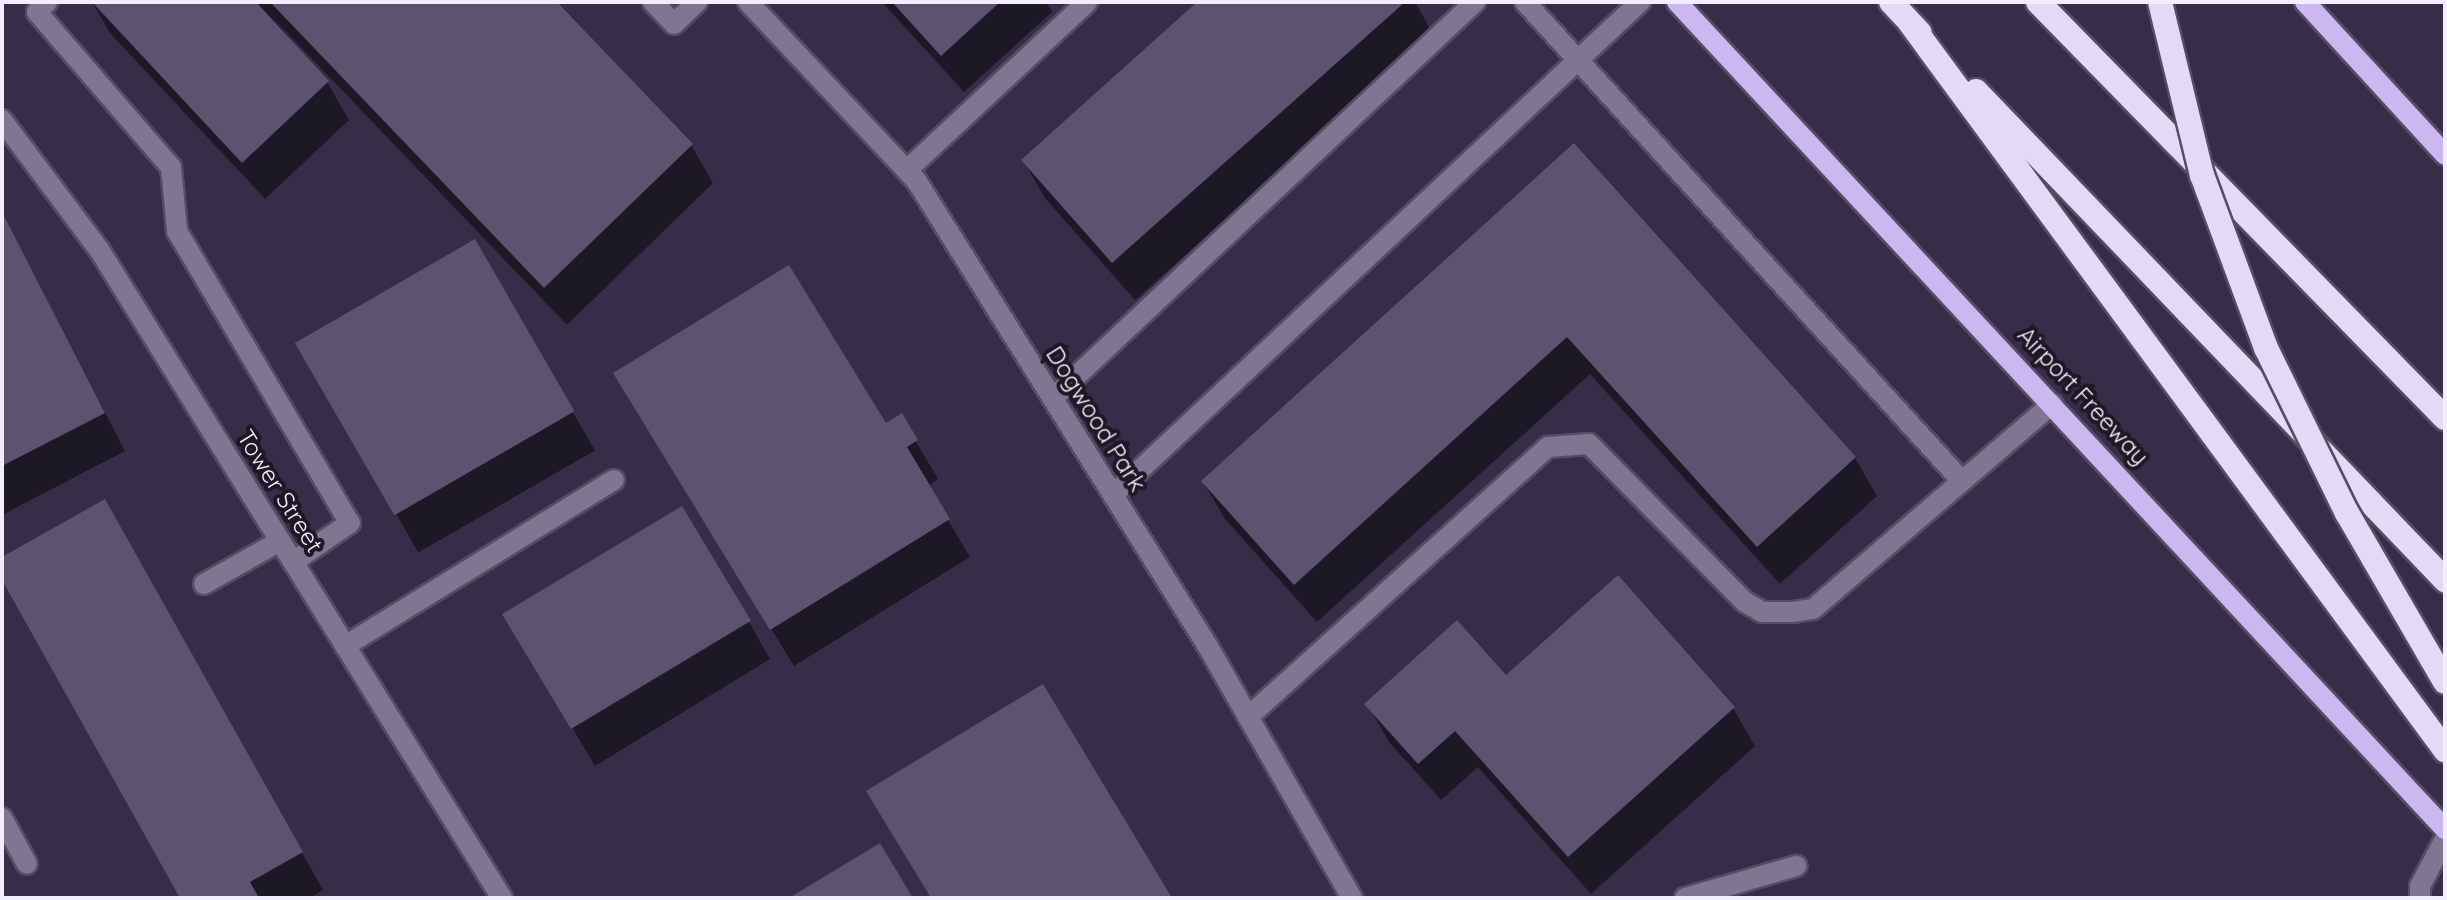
<!DOCTYPE html>
<html>
<head>
<meta charset="utf-8">
<style>
  body { margin:0 }
  #map { position:relative; width:2447px; height:900px; overflow:hidden; background:#382d48; font-family:Quicksand,sans-serif }
  div>[style] { position:absolute }
  .shadow>* { inset:0; background:#0007; transform-origin:0 0 }
  .building>* { inset:0; background:#5d526f; transform-origin:0 0 }
  .roads { filter:drop-shadow(2px 0 #564c65) drop-shadow(-2px 0 #564c65) drop-shadow(0 2px #564c65) drop-shadow(0 -2px #564c65) }
  .minor>* { height:20px; margin:-10px; padding:0 10px; transform-origin:10px; border-radius:10px; background:#807691 }
  .major>* { height:20px; margin:-10px; padding:0 10px; transform-origin:10px; border-radius:10px; background:#ccb7f0 }
  .highway>* { height:24px; margin:-12px; padding:0 12px; transform-origin:12px; border-radius:12px; background:#e4daf6 }
  .bridges { filter:drop-shadow(2px 0 #564c65) drop-shadow(-2px 0 #564c65) drop-shadow(0 2px #564c65) drop-shadow(0 -2px #564c65) }
  .highway-bridge>* { height:24px; margin:-12px; padding:0 12px; transform-origin:12px; border-radius:12px; background:#e4daf6 }
  span { translate:-50% -50%; white-space:nowrap; text-align:center; line-height:1.15; -webkit-text-stroke:8px #1d1825; paint-order:stroke }
  .street-label { font-size:24px; color:#f3eefd }
  .frame { position:absolute; inset:0; border:4px solid #f3eefd; pointer-events:none }
</style>
</head>
<body>
<div id="map">
  <div class="shadow">
    <i style="clip-path:polygon(92px 2px,554px 2px,691px 145px,713px 183px,567px 325px,269px 14px,327px 82px,349px 120px,265px 199px,110px 33px)"></i>
    <i style="clip-path:polygon(882px 2px,1046px 2px,1052px 12px,964px 92px)"></i>
    <i style="clip-path:polygon(1200px 2px,1415px 2px,1433px 34px,1135px 300px,1045px 198px,1023px 160px)"></i>
    <i style="clip-path:polygon(1574px 146px,1855px 458px,1877px 496px,1780px 584px,1590px 374px,1317px 622px,1225px 519px,1203px 482px)"></i>
    <i style="clip-path:polygon(2px 214px,125px 451px,2px 515px)"></i>
    <i style="left:474px;top:241px;width:242px;height:204px;rotate:60deg"></i>
    <i style="clip-path:polygon(638px 411px,885px 426px,901px 416px,938px 479px,928px 486px,970px 557px,794px 666px)"></i>
    <i style="clip-path:polygon(126px 539px,323px 890px,310px 898px,183px 898px,2px 576px,2px 559px)"></i>
    <i style="clip-path:polygon(749px 622px,770px 659px,595px 766px,527px 652px)"></i>
    <i style="clip-path:polygon(1506px 678px,1733px 708px,1755px 746px,1591px 894px,1478px 767px,1441px 800px,1389px 742px,1367px 704px)"></i>
  </div>
  <div class="building">
    <i style="clip-path:polygon(92px 2px,256px 2px,329px 81px,242px 163px)"></i>
    <i style="clip-path:polygon(270px 2px,557px 2px,693px 144px,544px 288px)"></i>
    <i style="clip-path:polygon(892px 2px,1000px 2px,941px 56px)"></i>
    <i style="clip-path:polygon(1197px 2px,1405px 2px,1112px 263px,1021px 160px)"></i>
    <i style="clip-path:polygon(1574px 143px,1856px 457px,1757px 547px,1567px 337px,1294px 585px,1201px 481px)"></i>
    <i style="clip-path:polygon(2px 212px,105px 413px,2px 466px)"></i>
    <i style="left:475px;top:239px;width:199px;height:208px;rotate:60deg"></i>
    <i style="clip-path:polygon(789px 265px,886px 423px,902px 413px,918px 440px,907px 447px,950px 519px,770px 630px,613px 373px)"></i>
    <i style="clip-path:polygon(105px 499px,303px 852px,250px 882px,259px 898px,180px 898px,2px 580px,2px 557px)"></i>
    <i style="left:682px;top:506px;width:134px;height:210px;rotate:59deg"></i>
    <i style="clip-path:polygon(1618px 575px,1735px 707px,1568px 857px,1455px 731px,1418px 764px,1364px 704px,1457px 620px,1506px 675px)"></i>
    <i style="clip-path:polygon(1043px 684px,1172px 898px,931px 898px,866px 791px)"></i>
    <i style="clip-path:polygon(880px 843px,913px 898px,789px 898px)"></i>
  </div>
  <div class="roads">
    <div class="minor">
      <i style="left:47px;top:2px;width:14px;rotate:135deg"></i>
      <i style="left:37px;top:12px;width:205px;rotate:49.2deg"></i>
      <i style="left:171px;top:167px;width:64px;rotate:84.6deg"></i>
      <i style="left:177px;top:231px;width:339px;rotate:59.4deg"></i>
      <i style="left:350px;top:523px;width:69px;rotate:145.6deg"></i>
      <i style="left:653px;top:2px;width:30px;rotate:46deg"></i>
      <i style="left:674px;top:24px;width:32px;rotate:-44deg"></i>
      <i style="left:748px;top:2px;width:245px;rotate:46.7deg"></i>
      <i style="left:916px;top:180px;width:549px;rotate:57.96deg"></i>
      <i style="left:1207px;top:645px;width:292px;rotate:60.2deg"></i>
      <i style="left:1525px;top:2px;width:648px;rotate:47.63deg"></i>
      <i style="left:2px;top:120px;width:164px;rotate:53.2deg"></i>
      <i style="left:100px;top:251px;width:762px;rotate:58.15deg"></i>
      <i style="left:907px;top:170px;width:246px;rotate:-43deg"></i>
      <i style="left:1053px;top:398px;width:579px;rotate:-43.18deg"></i>
      <i style="left:1113px;top:495px;width:722px;rotate:-43.09deg"></i>
      <i style="left:204px;top:584px;width:87px;rotate:-29.5deg"></i>
      <i style="left:345px;top:646px;width:316px;rotate:-31.7deg"></i>
      <i style="left:1248px;top:717px;width:404px;rotate:-42deg"></i>
      <i style="left:1548px;top:447px;width:41px;rotate:-4.2deg"></i>
      <i style="left:1589px;top:444px;width:222px;rotate:45.4deg"></i>
      <i style="left:1745px;top:602px;width:20px;rotate:30deg"></i>
      <i style="left:1762px;top:612px;width:31px"></i>
      <i style="left:1793px;top:612px;width:20px;rotate:-9deg"></i>
      <i style="left:1813px;top:609px;width:315px;rotate:-40.6deg"></i>
      <i style="left:2px;top:818px;width:52px;rotate:61.5deg"></i>
      <i style="left:1685px;top:898px;width:116px;rotate:-16.1deg"></i>
      <i style="left:2420px;top:898px;width:12px;rotate:-90deg"></i>
      <i style="left:2420px;top:886px;width:53px;rotate:-62deg"></i>
    </div>
    <div class="major">
      <i style="left:1677px;top:2px;width:1129px;rotate:47.12deg"></i>
      <i style="left:2305px;top:2px;width:207px;rotate:47.5deg"></i>
    </div>
    <div class="highway">
      <i style="left:1891px;top:2px;width:42px;rotate:46.9deg"></i>
      <i style="left:2038px;top:2px;width:582px;rotate:45.63deg"></i>
      <i style="left:1910px;top:23px;width:903px;rotate:53.65deg"></i>
      <i style="left:1976px;top:91px;width:678px;rotate:46.2deg"></i>
    </div>
  </div>
  <div class="bridges">
    <div class="highway-bridge">
      <i style="left:2160px;top:2px;width:178px;rotate:76.4deg"></i>
      <i style="left:2202px;top:175px;width:184px;rotate:69.7deg"></i>
      <i style="left:2266px;top:348px;width:184px;rotate:63.9deg"></i>
      <i style="left:2347px;top:513px;width:195px;rotate:59.9deg"></i>
    </div>
  </div>
  <div class="street-label">
    <span style="left:2083px;top:396px;rotate:47deg">Airport Freeway</span>
    <span style="left:1096px;top:419px;rotate:58deg">Dogwood Park</span>
    <span style="left:280px;top:491px;rotate:58deg">Tower Street</span>
  </div>
  <div class="frame"></div>
</div>
</body>
</html>
